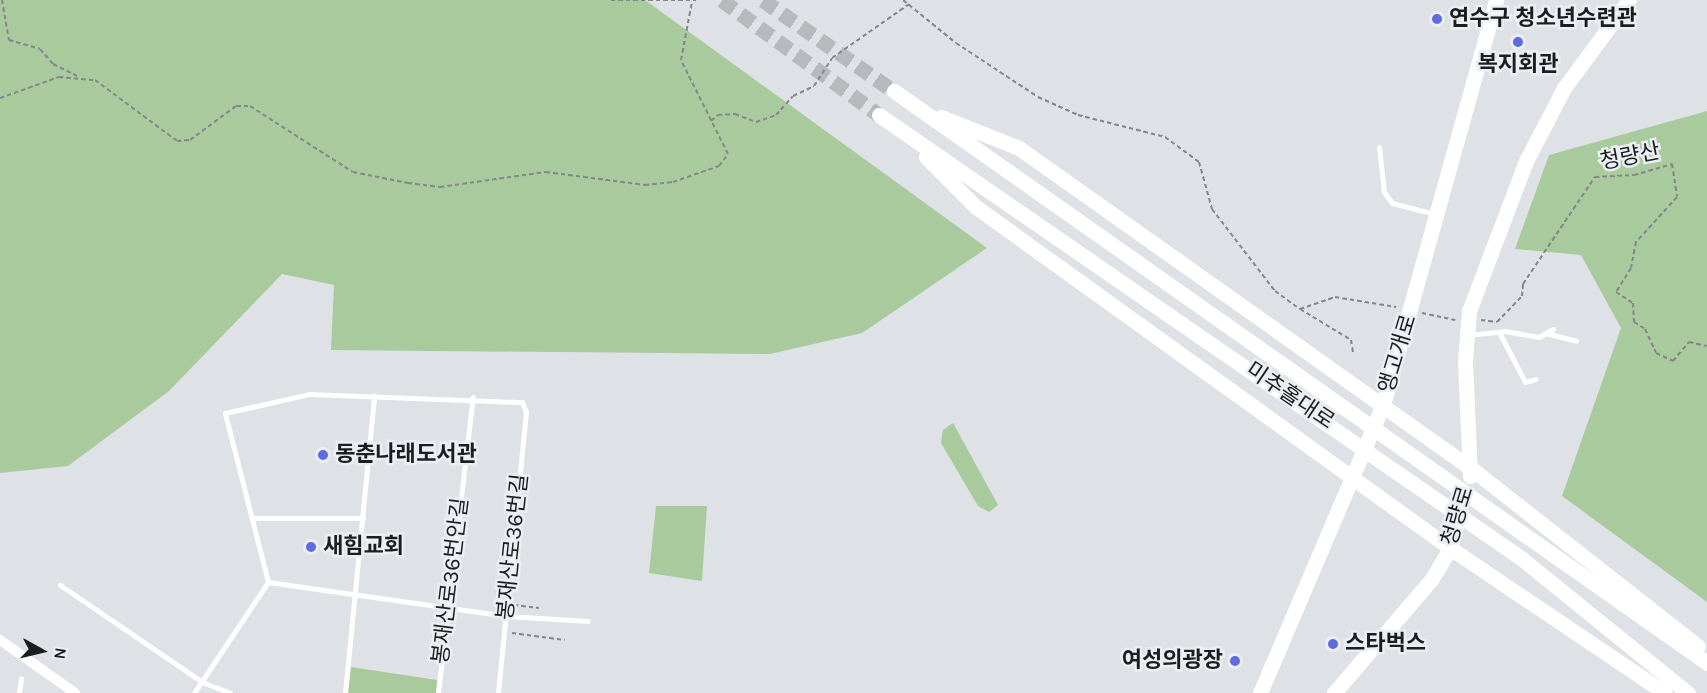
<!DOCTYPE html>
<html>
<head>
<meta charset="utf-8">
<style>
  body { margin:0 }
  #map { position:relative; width:1707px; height:693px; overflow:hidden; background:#dee1e5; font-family:Karla,"Noto Sans KR",sans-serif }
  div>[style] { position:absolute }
  .green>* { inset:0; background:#a9ca9d }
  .secondary-tunnel>* { height:15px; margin-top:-7.5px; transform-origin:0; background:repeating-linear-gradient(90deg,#b7babd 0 15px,transparent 0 23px) }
  .path>* { height:2px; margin-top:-1px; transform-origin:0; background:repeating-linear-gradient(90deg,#848689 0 4.5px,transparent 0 7.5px) }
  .lane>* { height:5px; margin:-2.5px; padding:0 2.5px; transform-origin:2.5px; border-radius:2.5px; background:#fff }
  .street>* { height:10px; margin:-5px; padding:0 5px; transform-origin:5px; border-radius:5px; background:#fff }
  .secondary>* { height:15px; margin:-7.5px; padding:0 7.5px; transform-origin:7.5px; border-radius:7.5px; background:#fff }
  .dots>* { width:16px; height:16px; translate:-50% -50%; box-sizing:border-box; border:3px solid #ebeef2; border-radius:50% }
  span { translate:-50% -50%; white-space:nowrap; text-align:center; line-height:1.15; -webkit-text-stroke:5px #ebeef2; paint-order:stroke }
  .poi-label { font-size:22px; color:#1c1d1f; font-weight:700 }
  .left { translate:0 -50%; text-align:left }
  .right { translate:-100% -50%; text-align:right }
  .street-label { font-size:22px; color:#1c1d1f }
  .north { position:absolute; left:12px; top:621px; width:60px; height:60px; -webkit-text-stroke:4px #ebeef2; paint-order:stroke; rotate:98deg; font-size:16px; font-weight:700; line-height:24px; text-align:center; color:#1c1d1f }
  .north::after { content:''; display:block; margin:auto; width:21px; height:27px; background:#1c1d1f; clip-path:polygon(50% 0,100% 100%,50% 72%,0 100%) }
</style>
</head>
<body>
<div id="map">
  <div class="green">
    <i style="clip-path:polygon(0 0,645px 0,987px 248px,862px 333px,770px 354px,331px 350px,334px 285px,282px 274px,169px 391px,68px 466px,0 473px)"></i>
    <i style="clip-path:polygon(1707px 111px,1707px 602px,1562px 496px,1621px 328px,1581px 255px,1515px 249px,1549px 155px)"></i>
    <i style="clip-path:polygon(953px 423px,998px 505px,989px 512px,978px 506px,941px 443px,943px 430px)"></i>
    <i style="clip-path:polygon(656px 506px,707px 506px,702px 581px,649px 573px)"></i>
    <i style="clip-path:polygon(351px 667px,437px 680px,436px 693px,348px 693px)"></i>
  </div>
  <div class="secondary-tunnel">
    <i style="left:722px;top:0;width:195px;rotate:36.2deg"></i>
    <i style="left:763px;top:0;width:160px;rotate:34.8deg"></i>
  </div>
  <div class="path">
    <i style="left:2px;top:0;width:41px;rotate:80.1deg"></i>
    <i style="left:9px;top:40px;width:32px;rotate:16deg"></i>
    <i style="left:40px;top:49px;width:20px;rotate:49deg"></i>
    <i style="left:53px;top:64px;width:28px;rotate:26deg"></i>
    <i style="left:611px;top:0;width:85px"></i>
    <i style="left:903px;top:0;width:68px;rotate:39.1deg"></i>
    <i style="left:956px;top:43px;width:98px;rotate:33.4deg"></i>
    <i style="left:1038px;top:97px;width:44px;rotate:24.2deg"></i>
    <i style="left:1078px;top:115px;width:90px;rotate:14.2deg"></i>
    <i style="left:1165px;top:137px;width:42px;rotate:36.3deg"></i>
    <i style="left:1199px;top:162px;width:49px;rotate:74.5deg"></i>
    <i style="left:1212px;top:209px;width:103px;rotate:52.5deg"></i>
    <i style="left:1275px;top:291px;width:31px;rotate:36deg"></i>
    <i style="left:1300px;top:309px;width:37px;rotate:-19deg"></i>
    <i style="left:1335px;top:297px;width:62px;rotate:9.3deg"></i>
    <i style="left:0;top:98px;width:63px;rotate:-19.6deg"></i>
    <i style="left:59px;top:77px;width:36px;rotate:5deg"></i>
    <i style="left:95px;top:80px;width:102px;rotate:36.6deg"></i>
    <i style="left:177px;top:141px;width:13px;rotate:-4deg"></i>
    <i style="left:190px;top:140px;width:57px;rotate:-36.5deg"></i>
    <i style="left:236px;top:106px;width:14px"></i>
    <i style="left:250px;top:106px;width:122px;rotate:32.7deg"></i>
    <i style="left:353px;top:172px;width:56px;rotate:11.3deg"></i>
    <i style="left:408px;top:183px;width:32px;rotate:7deg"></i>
    <i style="left:440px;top:187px;width:107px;rotate:-8.1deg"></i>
    <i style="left:546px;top:172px;width:100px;rotate:7.5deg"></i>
    <i style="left:645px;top:185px;width:28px;rotate:-6deg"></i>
    <i style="left:673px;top:182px;width:49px;rotate:-19.2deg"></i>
    <i style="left:719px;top:166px;width:15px;rotate:-53deg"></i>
    <i style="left:728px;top:154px;width:105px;rotate:-116.6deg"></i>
    <i style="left:681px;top:60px;width:59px;rotate:-79.3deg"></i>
    <i style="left:711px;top:121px;width:9px;rotate:-41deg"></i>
    <i style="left:718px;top:115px;width:17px;rotate:-3deg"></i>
    <i style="left:735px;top:114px;width:22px;rotate:21deg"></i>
    <i style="left:756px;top:122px;width:21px;rotate:-19deg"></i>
    <i style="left:776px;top:115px;width:25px;rotate:-48deg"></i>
    <i style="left:793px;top:96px;width:23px;rotate:-25deg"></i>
    <i style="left:814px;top:86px;width:33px;rotate:-57deg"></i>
    <i style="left:832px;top:58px;width:94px;rotate:-35deg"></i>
    <i style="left:1300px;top:309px;width:60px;rotate:31.3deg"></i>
    <i style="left:1351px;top:340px;width:13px;rotate:81deg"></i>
    <i style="left:1422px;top:313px;width:34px;rotate:12deg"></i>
    <i style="left:1481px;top:320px;width:16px;rotate:7deg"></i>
    <i style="left:1497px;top:322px;width:36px;rotate:-46deg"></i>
    <i style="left:1522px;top:296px;width:12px;rotate:-85deg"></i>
    <i style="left:1523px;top:284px;width:129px;rotate:-56.1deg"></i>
    <i style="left:1595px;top:177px;width:39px;rotate:-3deg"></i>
    <i style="left:1634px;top:175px;width:40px;rotate:-16deg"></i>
    <i style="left:1672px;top:164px;width:33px;rotate:81deg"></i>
    <i style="left:1677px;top:197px;width:61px;rotate:132.3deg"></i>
    <i style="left:1636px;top:242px;width:26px;rotate:101deg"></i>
    <i style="left:1631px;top:268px;width:28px;rotate:122deg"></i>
    <i style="left:1616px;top:292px;width:20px;rotate:33deg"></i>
    <i style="left:1633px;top:303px;width:19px;rotate:87deg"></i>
    <i style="left:1634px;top:322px;width:13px;rotate:32deg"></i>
    <i style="left:1645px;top:329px;width:26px;rotate:65deg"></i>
    <i style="left:1656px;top:353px;width:19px;rotate:25deg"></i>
    <i style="left:1673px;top:361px;width:25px;rotate:-50deg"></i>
    <i style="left:1689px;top:342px;width:18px;rotate:13deg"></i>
    <i style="left:514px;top:605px;width:25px;rotate:7deg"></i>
    <i style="left:512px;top:633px;width:53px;rotate:7.5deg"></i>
  </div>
  <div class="lane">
    <i style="left:1379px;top:147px;width:45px;rotate:83.7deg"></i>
    <i style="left:1384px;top:192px;width:14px;rotate:54deg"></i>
    <i style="left:1392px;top:203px;width:44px;rotate:14.3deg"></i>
    <i style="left:1499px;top:332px;width:56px;rotate:62.5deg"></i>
    <i style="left:1525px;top:382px;width:11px;rotate:-15deg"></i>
    <i style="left:1545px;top:333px;width:32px;rotate:14deg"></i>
    <i style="left:1468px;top:335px;width:37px;rotate:-6deg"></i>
    <i style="left:1505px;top:331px;width:35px;rotate:10deg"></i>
    <i style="left:1539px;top:337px;width:16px;rotate:-30deg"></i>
    <i style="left:252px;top:518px;width:111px"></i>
    <i style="left:268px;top:582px;width:241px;rotate:8.1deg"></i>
    <i style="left:507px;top:616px;width:81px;rotate:3.5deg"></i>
    <i style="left:60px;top:585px;width:172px;rotate:34.3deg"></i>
    <i style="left:202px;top:682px;width:30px;rotate:21deg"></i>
    <i style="left:19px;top:693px;width:15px;rotate:-82deg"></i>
    <i style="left:194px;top:693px;width:133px;rotate:-56.3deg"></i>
    <i style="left:268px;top:582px;width:174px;rotate:-104.3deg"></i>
    <i style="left:225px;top:413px;width:86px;rotate:-12.7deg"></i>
    <i style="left:309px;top:394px;width:213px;rotate:2.2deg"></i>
    <i style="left:522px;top:402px;width:11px;rotate:68deg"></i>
    <i style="left:526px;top:412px;width:282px;rotate:95.7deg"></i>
    <i style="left:345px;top:693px;width:299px;rotate:-84.4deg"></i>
    <i style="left:438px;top:693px;width:298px;rotate:-83.3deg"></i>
  </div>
  <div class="street">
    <i style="left:0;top:640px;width:92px;rotate:35.2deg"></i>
  </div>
  <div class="secondary">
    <i style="left:894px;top:91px;width:994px;rotate:35.13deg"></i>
    <i style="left:879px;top:115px;width:780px;rotate:34.61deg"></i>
    <i style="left:1521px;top:558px;width:215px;rotate:39deg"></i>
    <i style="left:941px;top:117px;width:84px;rotate:21.7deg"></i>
    <i style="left:1019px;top:148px;width:555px;rotate:35.32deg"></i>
    <i style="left:1472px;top:469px;width:287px;rotate:38.1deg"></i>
    <i style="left:926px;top:157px;width:71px;rotate:45deg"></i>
    <i style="left:976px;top:207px;width:584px;rotate:35.73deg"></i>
    <i style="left:1450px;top:548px;width:259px;rotate:34deg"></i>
    <i style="left:1470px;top:476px;width:116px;rotate:-92.5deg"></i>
    <i style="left:1465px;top:360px;width:49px;rotate:-85.3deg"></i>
    <i style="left:1469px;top:311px;width:160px;rotate:-69.2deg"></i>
    <i style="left:1526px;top:161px;width:82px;rotate:-62.5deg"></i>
    <i style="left:1564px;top:88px;width:109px;rotate:-53.5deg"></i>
    <i style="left:1260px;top:693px;width:313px;rotate:-66.9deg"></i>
    <i style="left:1383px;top:405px;width:420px;rotate:-74.4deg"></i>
    <i style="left:1334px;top:693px;width:149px;rotate:-49.4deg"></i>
    <i style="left:1431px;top:580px;width:37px;rotate:-59deg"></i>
    <i style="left:1450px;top:548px;width:41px;rotate:-74.6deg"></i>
  </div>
  <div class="dots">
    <i style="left:1437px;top:19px;background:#5f6be2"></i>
    <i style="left:1518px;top:42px;background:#5f6be2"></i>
    <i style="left:323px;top:455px;background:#5f6be2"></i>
    <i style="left:311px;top:547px;background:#5f6be2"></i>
    <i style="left:1333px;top:644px;background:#5f6be2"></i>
    <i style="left:1235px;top:661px;background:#5f6be2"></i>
  </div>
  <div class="poi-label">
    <span class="left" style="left:1449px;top:19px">연수구 청소년수련관</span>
    <span style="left:1518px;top:65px">복지회관</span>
    <span class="left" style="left:335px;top:455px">동춘나래도서관</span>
    <span class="left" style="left:323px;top:547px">새힘교회</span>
    <span class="left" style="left:1345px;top:644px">스타벅스</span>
    <span class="right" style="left:1223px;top:661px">여성의광장</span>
  </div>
  <div class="street-label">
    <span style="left:1630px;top:157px;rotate:-11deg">청량산</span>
    <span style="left:1398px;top:354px;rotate:-73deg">앵고개로</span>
    <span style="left:1290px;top:396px;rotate:34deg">미추홀대로</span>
    <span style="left:1458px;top:516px;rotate:-73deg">청량로</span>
    <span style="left:513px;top:547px;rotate:-84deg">봉재산로36번길</span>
    <span style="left:451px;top:581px;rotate:-83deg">봉재산로36번안길</span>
  </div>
  <div class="north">N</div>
</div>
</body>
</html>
